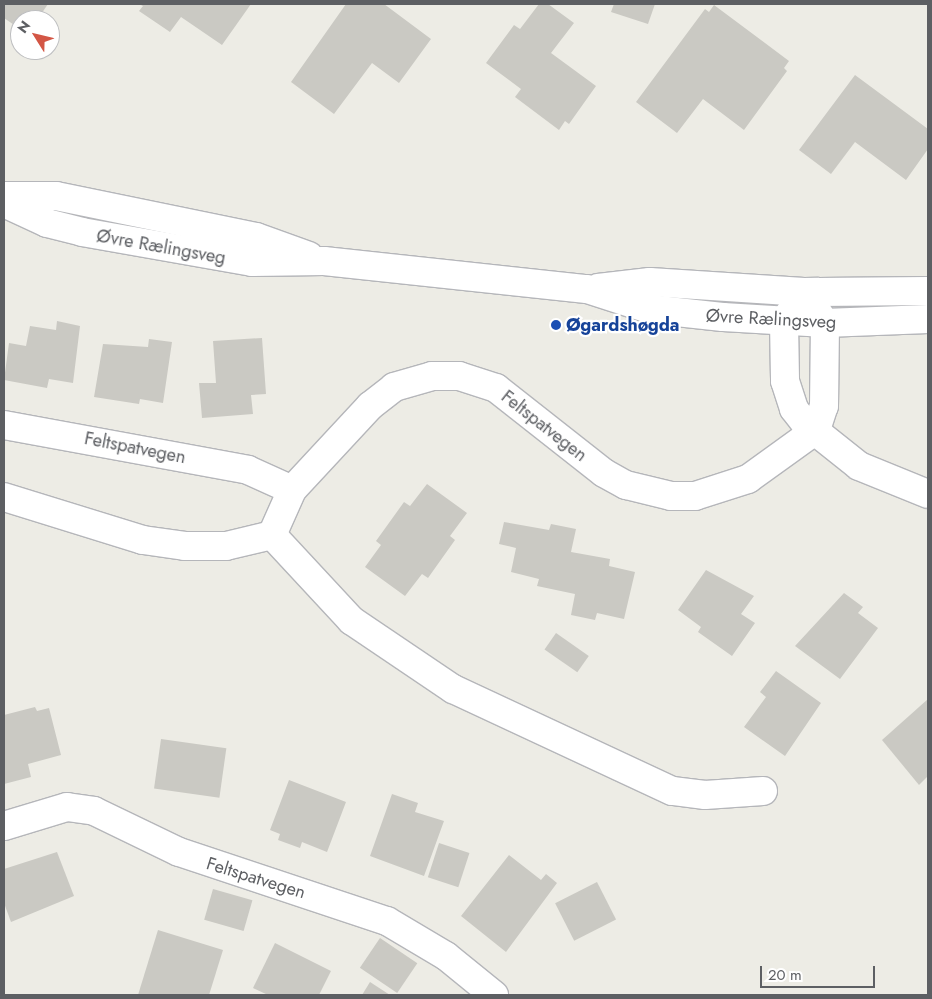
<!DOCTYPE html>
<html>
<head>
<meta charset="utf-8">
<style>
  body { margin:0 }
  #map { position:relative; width:932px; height:999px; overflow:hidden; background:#edece5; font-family:Jost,sans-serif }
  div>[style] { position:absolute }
  .building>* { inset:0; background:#cac9c3; transform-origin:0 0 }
  .roads { filter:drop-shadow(1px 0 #b5b6ba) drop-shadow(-1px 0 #b5b6ba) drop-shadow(0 1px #b5b6ba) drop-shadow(0 -1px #b5b6ba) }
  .minor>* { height:28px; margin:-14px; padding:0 14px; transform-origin:14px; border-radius:14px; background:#fff }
  .secondary>* { height:28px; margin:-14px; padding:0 14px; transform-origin:14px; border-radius:14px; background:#fff }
  .dots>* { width:14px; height:14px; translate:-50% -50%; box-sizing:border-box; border:2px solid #fff; border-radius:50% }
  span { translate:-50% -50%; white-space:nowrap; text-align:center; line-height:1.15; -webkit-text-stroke:4.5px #fff; paint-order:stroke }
  .street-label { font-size:18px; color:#5d5f63 }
  .transit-label { font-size:18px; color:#164399; font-weight:700 }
  .left { translate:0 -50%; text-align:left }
  .frame { position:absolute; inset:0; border:5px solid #5d5f63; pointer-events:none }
  .north { position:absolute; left:10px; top:10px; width:50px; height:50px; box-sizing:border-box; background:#fff; border:1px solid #bebfc1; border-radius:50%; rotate:306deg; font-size:14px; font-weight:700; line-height:20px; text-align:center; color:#5d5f63 }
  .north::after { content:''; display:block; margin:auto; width:18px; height:22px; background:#d35645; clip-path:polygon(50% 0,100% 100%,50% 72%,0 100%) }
  .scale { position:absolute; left:760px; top:966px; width:115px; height:22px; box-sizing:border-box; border:2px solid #5d5f63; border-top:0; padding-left:6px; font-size:15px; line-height:18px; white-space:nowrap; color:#5d5f63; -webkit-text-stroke:4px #fff; paint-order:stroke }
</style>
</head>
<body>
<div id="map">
  <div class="building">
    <i style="clip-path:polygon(4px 4px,48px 4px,37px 20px,20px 20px,20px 29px,4px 18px)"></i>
    <i style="clip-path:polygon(139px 4px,251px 4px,222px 45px,181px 17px,170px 32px,139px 11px,143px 6px)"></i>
    <i style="clip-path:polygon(346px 4px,384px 4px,431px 39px,399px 83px,372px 63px,334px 114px,291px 82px)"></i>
    <i style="clip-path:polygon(539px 4px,548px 4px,574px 23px,551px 53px,596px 86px,569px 124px,565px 121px,559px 130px,515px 97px,521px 89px,486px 63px,514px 25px,520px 29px)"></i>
    <i style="clip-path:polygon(614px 4px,655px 4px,648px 24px,611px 12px)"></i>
    <i style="clip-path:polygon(714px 5px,789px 61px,784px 68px,787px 71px,744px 130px,703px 99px,677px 133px,636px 102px,705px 9px,709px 12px)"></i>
    <i style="clip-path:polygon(855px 75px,928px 129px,928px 149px,906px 180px,855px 142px,831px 174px,799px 150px)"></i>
    <i style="clip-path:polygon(57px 321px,80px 326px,73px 383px,49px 379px,47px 388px,4px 380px,9px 343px,26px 346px,30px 326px,56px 330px)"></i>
    <i style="clip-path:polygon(262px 338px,266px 394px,251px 395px,253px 414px,202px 418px,199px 383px,216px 383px,213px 341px)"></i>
    <i style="clip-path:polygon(149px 339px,172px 342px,163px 403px,140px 399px,139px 404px,94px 397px,103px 344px,148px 347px)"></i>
    <i style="clip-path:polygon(427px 484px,467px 513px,450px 536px,455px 540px,428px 578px,422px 574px,405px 596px,365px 567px,381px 545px,376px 541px,404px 502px,410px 506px)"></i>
    <i style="clip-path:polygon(504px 522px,549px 530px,551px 524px,576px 529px,571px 552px,610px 559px,609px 566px,635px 572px,624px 619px,597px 613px,595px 620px,571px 615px,575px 594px,537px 586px,539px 579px,511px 572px,516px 548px,499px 544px)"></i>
    <i style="clip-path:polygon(706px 570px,754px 596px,741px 614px,755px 623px,732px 656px,698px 632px,701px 627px,678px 610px)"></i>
    <i style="clip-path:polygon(844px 593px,863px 607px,858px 613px,878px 628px,840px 679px,795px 646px)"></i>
    <i style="left:556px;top:633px;width:40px;height:20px;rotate:35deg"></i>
    <i style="clip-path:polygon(776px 671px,821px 703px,785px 756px,744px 727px,766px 697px,760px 692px)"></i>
    <i style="clip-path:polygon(928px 699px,928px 776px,919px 785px,882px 740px)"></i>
    <i style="clip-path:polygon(35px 707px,37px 711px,49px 708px,61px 755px,28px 764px,31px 777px,4px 784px,4px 715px)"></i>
    <i style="left:161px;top:739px;width:66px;height:50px;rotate:8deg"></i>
    <i style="clip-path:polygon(289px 780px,346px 802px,327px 852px,302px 842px,300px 848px,278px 840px,280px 834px,270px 830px)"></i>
    <i style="clip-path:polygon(392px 794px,418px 803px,415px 812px,444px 821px,424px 876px,370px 856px)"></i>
    <i style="left:439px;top:843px;width:32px;height:36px;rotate:18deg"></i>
    <i style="clip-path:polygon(57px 852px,74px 896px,11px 922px,4px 903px,4px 869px)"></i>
    <i style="clip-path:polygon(509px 855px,541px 880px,546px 874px,557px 883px,506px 952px,461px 916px)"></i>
    <i style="left:597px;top:882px;width:42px;height:47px;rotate:63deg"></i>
    <i style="left:213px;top:889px;width:41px;height:32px;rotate:16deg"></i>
    <i style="clip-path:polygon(158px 930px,223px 950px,209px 995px,138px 995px)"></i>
    <i style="left:380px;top:938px;width:45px;height:36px;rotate:34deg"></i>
    <i style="clip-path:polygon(275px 943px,331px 971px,319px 995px,268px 995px,253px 988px)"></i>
    <i style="clip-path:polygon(370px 982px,390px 995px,362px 995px)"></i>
  </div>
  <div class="roads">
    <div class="minor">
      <i style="left:4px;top:425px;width:248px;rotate:10.4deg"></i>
      <i style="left:248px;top:470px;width:48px;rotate:24.4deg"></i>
      <i style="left:816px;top:430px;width:25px;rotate:-72deg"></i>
      <i style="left:824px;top:406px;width:83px;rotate:-89.3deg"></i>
      <i style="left:825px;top:323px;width:37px;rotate:-124deg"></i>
      <i style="left:804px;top:292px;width:36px;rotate:124deg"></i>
      <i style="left:784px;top:322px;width:59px;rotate:89deg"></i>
      <i style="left:785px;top:381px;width:29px;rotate:72deg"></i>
      <i style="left:794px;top:409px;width:18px;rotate:52deg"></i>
      <i style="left:805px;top:423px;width:69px;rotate:38.5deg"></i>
      <i style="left:859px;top:466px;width:74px;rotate:22.1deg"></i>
      <i style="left:4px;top:497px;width:145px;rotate:17.2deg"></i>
      <i style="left:143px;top:540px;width:42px;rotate:8.1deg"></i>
      <i style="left:185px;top:546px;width:41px"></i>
      <i style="left:226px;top:546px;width:47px;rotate:-13.4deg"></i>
      <i style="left:763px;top:791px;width:58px;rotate:176.1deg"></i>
      <i style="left:705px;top:795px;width:33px;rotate:-173deg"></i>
      <i style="left:672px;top:791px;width:242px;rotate:-155deg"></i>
      <i style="left:453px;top:689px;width:122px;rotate:-146deg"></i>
      <i style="left:352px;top:621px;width:117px;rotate:-132.9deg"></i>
      <i style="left:272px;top:535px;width:49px;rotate:-66deg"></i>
      <i style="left:292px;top:490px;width:115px;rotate:-47.1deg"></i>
      <i style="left:370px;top:406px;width:31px;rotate:-38deg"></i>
      <i style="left:394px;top:387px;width:40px;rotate:-16deg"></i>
      <i style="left:432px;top:376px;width:27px"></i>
      <i style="left:459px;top:376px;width:39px;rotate:18deg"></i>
      <i style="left:496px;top:388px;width:137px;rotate:38.2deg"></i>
      <i style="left:604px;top:473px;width:25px;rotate:29deg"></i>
      <i style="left:626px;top:485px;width:46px;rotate:13.7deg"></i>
      <i style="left:671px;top:496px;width:24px"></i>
      <i style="left:695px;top:496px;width:56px;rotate:-17.8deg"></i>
      <i style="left:748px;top:479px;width:84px;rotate:-35.8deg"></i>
      <i style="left:4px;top:826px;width:66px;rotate:-16.8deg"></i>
      <i style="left:67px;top:807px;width:27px;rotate:8deg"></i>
      <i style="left:94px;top:811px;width:94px;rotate:25.8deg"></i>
      <i style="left:179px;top:852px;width:219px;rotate:18.4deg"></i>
      <i style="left:387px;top:921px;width:69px;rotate:30.7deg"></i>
      <i style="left:446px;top:956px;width:62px;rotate:39.1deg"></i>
    </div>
    <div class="secondary">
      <i style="left:4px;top:196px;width:52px"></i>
      <i style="left:56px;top:196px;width:204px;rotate:11.6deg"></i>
      <i style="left:256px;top:237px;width:56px;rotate:19.7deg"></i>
      <i style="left:4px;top:203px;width:47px;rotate:24.9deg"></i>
      <i style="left:47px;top:223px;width:36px;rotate:14deg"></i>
      <i style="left:82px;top:232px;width:173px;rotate:10deg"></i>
      <i style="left:252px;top:262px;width:72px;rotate:-0.8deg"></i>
      <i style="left:324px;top:261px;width:264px;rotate:6.1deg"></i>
      <i style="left:587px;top:289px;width:65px;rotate:17.9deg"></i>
      <i style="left:649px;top:309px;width:74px;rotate:6.2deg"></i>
      <i style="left:723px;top:317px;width:102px;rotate:3.4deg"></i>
      <i style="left:825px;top:323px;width:103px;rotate:-2.2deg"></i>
      <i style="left:598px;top:288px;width:52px;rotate:-6.6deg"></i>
      <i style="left:650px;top:282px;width:154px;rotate:3.7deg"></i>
      <i style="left:804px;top:292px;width:124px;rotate:-0.5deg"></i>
    </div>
  </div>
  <div class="dots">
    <i style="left:556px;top:325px;background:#1a4fb4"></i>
  </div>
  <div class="street-label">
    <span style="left:161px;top:247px;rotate:10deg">Øvre Rælingsveg</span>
    <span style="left:771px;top:319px;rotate:3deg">Øvre Rælingsveg</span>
    <span style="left:544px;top:426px;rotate:38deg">Feltspatvegen</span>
    <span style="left:135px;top:448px;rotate:11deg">Feltspatvegen</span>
    <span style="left:256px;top:878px;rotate:17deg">Feltspatvegen</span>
  </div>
  <div class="transit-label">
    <span class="left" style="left:566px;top:325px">Øgardshøgda</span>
  </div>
  <div class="frame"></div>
  <div class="north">N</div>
  <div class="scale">20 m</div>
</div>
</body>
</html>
